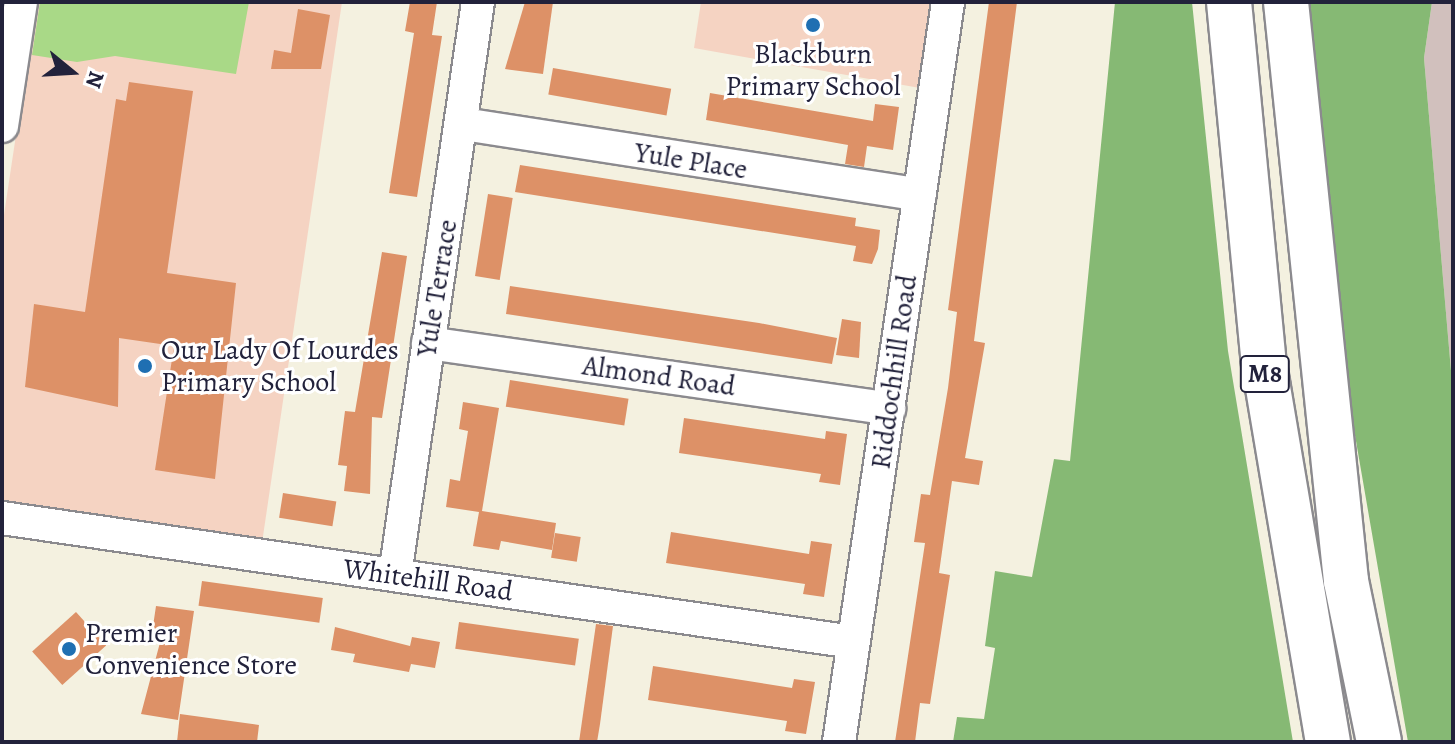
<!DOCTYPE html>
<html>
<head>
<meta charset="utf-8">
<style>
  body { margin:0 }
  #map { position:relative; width:1455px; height:744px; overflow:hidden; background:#f4f1e0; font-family:Alegreya,serif }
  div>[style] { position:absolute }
  .built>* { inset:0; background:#f5d3c2 }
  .industrial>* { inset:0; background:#d1c0bd }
  .green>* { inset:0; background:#a9d987 }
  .forest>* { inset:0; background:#86b974 }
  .building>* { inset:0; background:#dd9167; transform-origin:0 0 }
  .roads { filter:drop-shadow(2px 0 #8b8a8e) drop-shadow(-2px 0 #8b8a8e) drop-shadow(0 2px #8b8a8e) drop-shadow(0 -2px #8b8a8e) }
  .minor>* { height:32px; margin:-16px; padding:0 16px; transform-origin:16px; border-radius:16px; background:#fff }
  .highway>* { height:44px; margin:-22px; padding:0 22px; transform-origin:22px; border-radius:22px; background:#fff }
  .dots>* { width:22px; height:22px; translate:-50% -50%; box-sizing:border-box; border:4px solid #fff; border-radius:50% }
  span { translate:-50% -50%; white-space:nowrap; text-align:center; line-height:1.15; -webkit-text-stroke:6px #fff; paint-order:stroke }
  .shield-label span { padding:2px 6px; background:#fff; border:2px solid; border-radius:6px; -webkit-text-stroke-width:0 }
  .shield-label { font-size:26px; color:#22223b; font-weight:700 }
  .poi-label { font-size:28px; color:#22223b }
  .left { translate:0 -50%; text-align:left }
  .street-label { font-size:28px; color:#22223b }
  .frame { position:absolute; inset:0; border:4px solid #22223b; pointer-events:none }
  .north { position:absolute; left:32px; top:32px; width:80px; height:80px; -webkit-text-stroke:6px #fff; paint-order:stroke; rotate:108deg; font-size:22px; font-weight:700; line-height:32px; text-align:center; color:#22223b }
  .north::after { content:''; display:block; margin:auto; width:28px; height:36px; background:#22223b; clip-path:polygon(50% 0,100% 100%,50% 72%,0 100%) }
</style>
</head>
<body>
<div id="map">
  <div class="built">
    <i style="clip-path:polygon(36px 2px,342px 2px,262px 543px,2px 504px,2px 228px)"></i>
    <i style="clip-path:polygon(701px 2px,932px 2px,920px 88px,694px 48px)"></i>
  </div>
  <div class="industrial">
    <i style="clip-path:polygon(1432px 2px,1453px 2px,1453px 394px,1424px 58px)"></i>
  </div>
  <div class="green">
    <i style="clip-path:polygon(40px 2px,249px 2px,236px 74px,115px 56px,77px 62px,32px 55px)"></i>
  </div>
  <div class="forest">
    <i style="clip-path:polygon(1115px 2px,1192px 2px,1228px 351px,1293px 742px,953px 742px,957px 717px,984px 719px,995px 648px,985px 646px,995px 571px,1032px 577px,1054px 459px,1070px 461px)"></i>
    <i style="clip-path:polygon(1306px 2px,1432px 2px,1424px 58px,1453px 394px,1453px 742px,1408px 742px,1328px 279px)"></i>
  </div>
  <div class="building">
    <i style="clip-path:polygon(410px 2px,437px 2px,432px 35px,442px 36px,417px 197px,389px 193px,414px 33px,405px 31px)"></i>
    <i style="clip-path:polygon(525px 2px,553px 2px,543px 74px,505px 69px)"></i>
    <i style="clip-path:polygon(989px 2px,1017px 2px,974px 341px,985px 343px,965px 458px,983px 461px,979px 485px,952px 481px,939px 573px,950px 575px,930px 704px,920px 703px,915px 742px,895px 742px,925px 543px,914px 542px,921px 494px,930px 495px,948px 388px,957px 312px,948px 310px)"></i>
    <i style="clip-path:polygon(298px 9px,330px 15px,321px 69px,271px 69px,274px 50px,291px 53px)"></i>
    <i style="left:553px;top:68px;width:120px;height:27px;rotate:10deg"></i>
    <i style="clip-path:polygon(129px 82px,193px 91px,167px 273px,236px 283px,215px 479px,155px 470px,174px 346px,119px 338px,118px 407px,25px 387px,34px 304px,85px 312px,116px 99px,126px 101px)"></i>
    <i style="clip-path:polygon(710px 93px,873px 121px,875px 104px,899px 107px,893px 150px,867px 146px,864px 167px,845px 164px,848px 145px,706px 120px)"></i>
    <i style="clip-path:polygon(520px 165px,856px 218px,855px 226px,880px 230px,878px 249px,872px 264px,853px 261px,856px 246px,515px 192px)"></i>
    <i style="left:488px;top:194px;width:25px;height:83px;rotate:9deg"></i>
    <i style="clip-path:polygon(382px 252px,407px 256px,382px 418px,372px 417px,370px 494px,344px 491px,347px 466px,338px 465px,345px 411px,355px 412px)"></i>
    <i style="clip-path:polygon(510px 286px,759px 323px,837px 338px,832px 364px,506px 314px)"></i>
    <i style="clip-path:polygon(842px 319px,861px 322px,859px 358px,836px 355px)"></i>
    <i style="left:510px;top:380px;width:120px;height:27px;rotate:9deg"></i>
    <i style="clip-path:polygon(463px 402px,499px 408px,482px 511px,556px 523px,552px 550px,501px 541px,499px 550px,473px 546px,479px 512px,446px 507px,450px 479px,460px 481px,468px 431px,459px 429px)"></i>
    <i style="clip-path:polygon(684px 418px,825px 439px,826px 431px,847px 434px,840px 485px,819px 482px,821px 474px,679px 453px)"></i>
    <i style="left:283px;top:493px;width:54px;height:25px;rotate:9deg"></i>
    <i style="clip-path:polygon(671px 532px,809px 554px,811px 541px,832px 544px,824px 597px,803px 594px,805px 584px,666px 563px)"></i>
    <i style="left:555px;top:533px;width:26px;height:25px;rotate:9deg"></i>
    <i style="left:202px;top:581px;width:122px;height:25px;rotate:8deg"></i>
    <i style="clip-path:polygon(156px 606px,194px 611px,178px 720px,141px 714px,162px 635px,152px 633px)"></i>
    <i style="left:76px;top:612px;width:45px;height:59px;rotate:48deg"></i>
    <i style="left:459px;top:622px;width:121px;height:27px;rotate:8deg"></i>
    <i style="clip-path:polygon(596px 624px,613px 626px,600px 724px,597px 742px,579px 742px)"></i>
    <i style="clip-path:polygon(335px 627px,410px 646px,412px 637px,440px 642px,435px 668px,411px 664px,409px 672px,353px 662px,355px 654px,331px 650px)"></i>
    <i style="clip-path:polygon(653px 666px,792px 688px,794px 679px,815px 682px,806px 734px,785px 731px,787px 721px,648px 700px)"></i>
    <i style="clip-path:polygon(180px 714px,259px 725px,257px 742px,177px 742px)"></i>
  </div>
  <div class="roads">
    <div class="minor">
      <i style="left:463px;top:124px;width:462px;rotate:8.8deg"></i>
      <i style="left:2px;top:126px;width:125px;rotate:-81.3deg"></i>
      <i style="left:428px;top:343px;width:466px;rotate:8.1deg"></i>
      <i style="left:2px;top:518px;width:860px;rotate:8.29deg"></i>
      <i style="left:395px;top:575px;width:579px;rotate:-81.76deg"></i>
      <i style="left:839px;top:742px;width:748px;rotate:-81.62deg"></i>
    </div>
    <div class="highway">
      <i style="left:1229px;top:2px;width:364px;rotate:84.5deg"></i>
      <i style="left:1264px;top:364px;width:383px;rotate:80.4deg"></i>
      <i style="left:1286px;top:2px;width:582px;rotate:84.08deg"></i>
      <i style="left:1346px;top:581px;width:164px;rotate:78.4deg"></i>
    </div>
  </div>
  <div class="dots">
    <i style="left:813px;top:25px;background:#1f6fb2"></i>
    <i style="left:145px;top:366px;background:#1f6fb2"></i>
    <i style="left:69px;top:649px;background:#1f6fb2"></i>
  </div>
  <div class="shield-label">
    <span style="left:1265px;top:374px">M8</span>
  </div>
  <div class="poi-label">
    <span style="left:813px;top:70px">Blackburn<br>Primary School</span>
    <span class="left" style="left:161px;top:366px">Our Lady Of Lourdes<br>Primary School</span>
    <span class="left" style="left:85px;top:649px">Premier<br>Convenience Store</span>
  </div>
  <div class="street-label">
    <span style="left:691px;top:161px;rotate:9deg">Yule Place</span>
    <span style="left:437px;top:288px;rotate:-81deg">Yule Terrace</span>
    <span style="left:894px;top:372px;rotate:-82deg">Riddochhill Road</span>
    <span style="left:659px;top:376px;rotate:8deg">Almond Road</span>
    <span style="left:428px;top:580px;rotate:8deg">Whitehill Road</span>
  </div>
  <div class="frame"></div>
  <div class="north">N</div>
</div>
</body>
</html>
